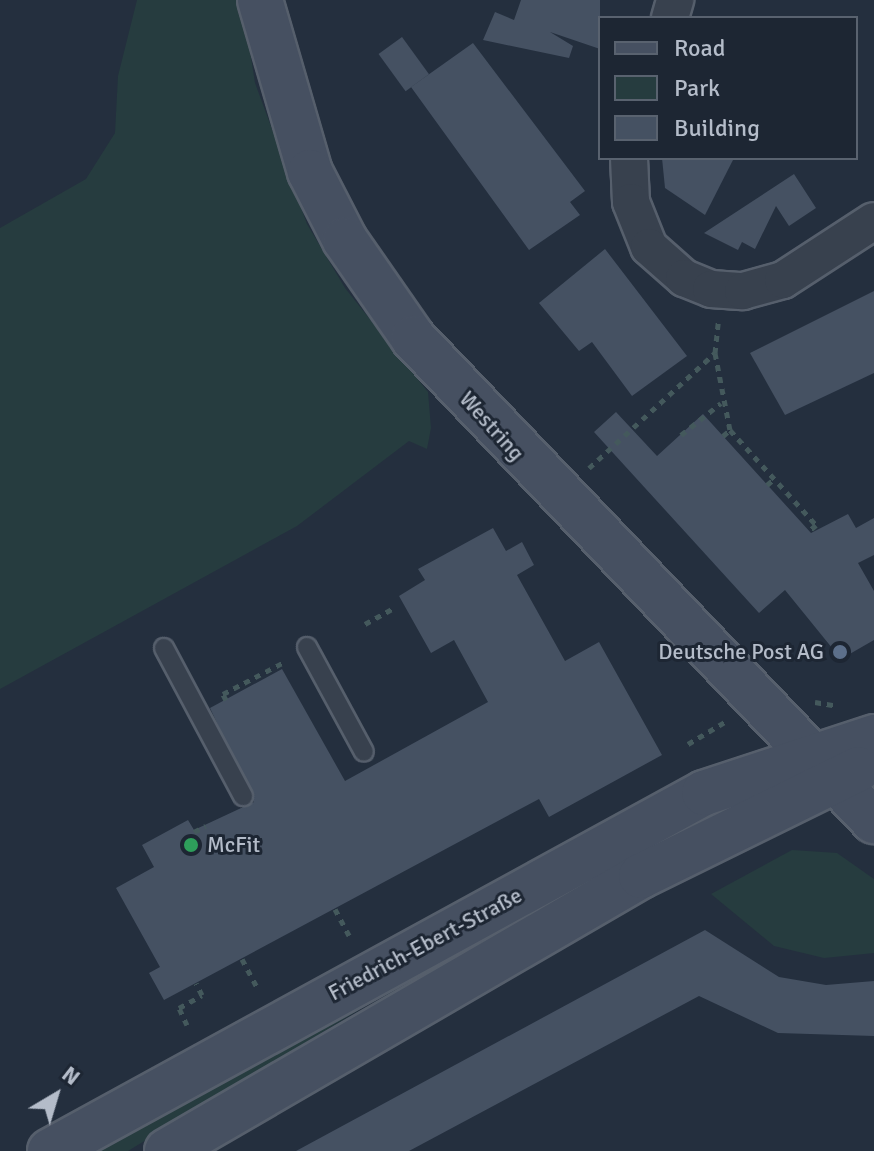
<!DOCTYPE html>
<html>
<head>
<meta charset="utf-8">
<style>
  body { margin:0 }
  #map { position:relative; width:874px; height:1151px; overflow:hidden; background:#242f3e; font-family:Signika,sans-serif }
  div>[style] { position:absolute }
  .green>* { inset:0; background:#263c3f }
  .building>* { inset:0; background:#455162; transform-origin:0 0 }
  .path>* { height:5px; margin-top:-2.5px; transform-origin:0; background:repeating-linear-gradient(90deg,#44595c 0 6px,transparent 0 12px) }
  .roads { filter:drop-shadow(2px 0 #565f6c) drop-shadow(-2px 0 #565f6c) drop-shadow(0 2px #565f6c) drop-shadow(0 -2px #565f6c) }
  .lane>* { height:18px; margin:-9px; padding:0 9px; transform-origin:9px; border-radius:9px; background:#38414e }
  .street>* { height:36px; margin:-18px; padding:0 18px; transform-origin:18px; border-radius:18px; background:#38414e }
  .secondary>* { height:44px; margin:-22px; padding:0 22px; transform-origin:22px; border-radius:22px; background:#465061 }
  .dots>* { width:22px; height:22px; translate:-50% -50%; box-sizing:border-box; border:4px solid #1d2633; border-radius:50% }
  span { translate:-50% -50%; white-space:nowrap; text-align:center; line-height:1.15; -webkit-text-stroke:6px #1d2633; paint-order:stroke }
  .street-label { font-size:22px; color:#b4bcc9 }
  .poi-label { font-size:22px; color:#b4bcc9 }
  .right { translate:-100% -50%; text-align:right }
  .left { translate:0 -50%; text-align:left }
  .legend { position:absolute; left:598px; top:16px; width:260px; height:144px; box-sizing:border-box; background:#1d2633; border:2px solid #59626f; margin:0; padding:10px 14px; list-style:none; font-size:24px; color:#b4bcc9 }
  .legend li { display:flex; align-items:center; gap:16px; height:40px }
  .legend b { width:40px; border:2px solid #59626f }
  .north { position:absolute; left:16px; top:1055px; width:80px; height:80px; -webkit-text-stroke:6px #1d2633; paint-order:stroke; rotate:38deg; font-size:22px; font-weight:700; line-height:32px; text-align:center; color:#b4bcc9 }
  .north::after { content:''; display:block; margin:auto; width:28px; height:36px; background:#b4bcc9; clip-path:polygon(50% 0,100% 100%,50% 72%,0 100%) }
</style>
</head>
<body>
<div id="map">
  <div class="green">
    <i style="clip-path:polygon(137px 0,242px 0,255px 83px,307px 224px,345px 288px,428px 392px,431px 428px,427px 449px,409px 441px,297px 526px,0 689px,0 228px,86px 179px,115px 133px,118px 76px)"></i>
    <i style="clip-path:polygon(792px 850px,837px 853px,874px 879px,874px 953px,824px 958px,774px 946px,711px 894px)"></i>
    <i style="clip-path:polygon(457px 950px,128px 1151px,93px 1151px)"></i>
  </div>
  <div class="building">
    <i style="clip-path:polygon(521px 0,600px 0,600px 49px,550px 32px,573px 46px,569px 58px,483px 40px,495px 12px,514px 20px)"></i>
    <i style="left:402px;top:37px;width:46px;height:29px;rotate:54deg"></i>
    <i style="clip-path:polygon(473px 43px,585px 191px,570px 202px,580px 215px,529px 250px,411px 87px)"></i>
    <i style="clip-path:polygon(662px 158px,734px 158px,705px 215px,665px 188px)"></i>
    <i style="clip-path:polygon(794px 174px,816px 208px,789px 226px,776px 206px,755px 249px,742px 242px,738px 250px,704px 233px)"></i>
    <i style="clip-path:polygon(605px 249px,687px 356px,632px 396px,592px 342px,579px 351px,539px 303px)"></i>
    <i style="clip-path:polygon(874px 291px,874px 373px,785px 415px,750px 353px)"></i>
    <i style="clip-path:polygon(616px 412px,657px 456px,703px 414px,811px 533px,848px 514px,856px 528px,874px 518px,874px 555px,858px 563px,874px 591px,874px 640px,841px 659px,785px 590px,759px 613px,594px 432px)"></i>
    <i style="clip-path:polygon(493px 528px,506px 551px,522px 542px,534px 565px,517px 575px,565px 661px,599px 642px,662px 755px,549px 817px,539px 799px,164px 1000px,149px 973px,160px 967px,116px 888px,154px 867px,142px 845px,188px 820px,194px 830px,254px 802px,210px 708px,282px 669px,345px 781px,488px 702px,454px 640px,431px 653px,399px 596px,425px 580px,418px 569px)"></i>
    <i style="clip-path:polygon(705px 930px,779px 977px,826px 985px,874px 981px,874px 1036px,778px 1033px,699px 996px,409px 1151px,296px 1151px)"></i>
  </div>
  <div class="path">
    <i style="left:715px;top:353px;width:78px;rotate:79deg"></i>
    <i style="left:730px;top:430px;width:128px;rotate:47.8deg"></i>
    <i style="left:816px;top:525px;width:9px;rotate:139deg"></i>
    <i style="left:681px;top:435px;width:51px;rotate:-38.7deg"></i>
    <i style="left:723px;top:436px;width:9px;rotate:-41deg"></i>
    <i style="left:589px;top:468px;width:171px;rotate:-42.4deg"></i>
    <i style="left:715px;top:353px;width:31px;rotate:-84deg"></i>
    <i style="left:767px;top:485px;width:9px;rotate:-41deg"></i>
    <i style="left:365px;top:624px;width:35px;rotate:-29deg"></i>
    <i style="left:226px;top:700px;width:7px;rotate:-117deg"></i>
    <i style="left:223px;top:694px;width:71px;rotate:-27.6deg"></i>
    <i style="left:815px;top:702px;width:22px;rotate:10deg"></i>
    <i style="left:688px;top:744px;width:47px;rotate:-31deg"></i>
    <i style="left:194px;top:832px;width:13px;rotate:-27deg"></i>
    <i style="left:335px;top:909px;width:30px;rotate:62deg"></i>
    <i style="left:242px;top:959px;width:32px;rotate:62deg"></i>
    <i style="left:187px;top:1025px;width:19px;rotate:-115deg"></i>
    <i style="left:179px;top:1008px;width:26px;rotate:-29deg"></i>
    <i style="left:202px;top:995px;width:13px;rotate:-117deg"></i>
  </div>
  <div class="roads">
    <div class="lane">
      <i style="left:307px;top:647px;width:119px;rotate:61.5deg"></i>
      <i style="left:164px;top:648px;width:168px;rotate:61.9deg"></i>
    </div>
    <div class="street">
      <i style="left:670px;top:18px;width:19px;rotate:-74deg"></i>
      <i style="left:629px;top:158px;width:44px;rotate:87.4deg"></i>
      <i style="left:631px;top:202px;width:48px;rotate:68.2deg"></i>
      <i style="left:649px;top:247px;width:47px;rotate:41.5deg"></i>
      <i style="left:684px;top:278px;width:29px;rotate:22deg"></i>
      <i style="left:711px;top:289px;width:32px;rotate:4deg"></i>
      <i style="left:743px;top:291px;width:41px;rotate:-15.4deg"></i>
      <i style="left:783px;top:280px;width:108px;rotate:-33deg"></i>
    </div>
    <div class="secondary">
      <i style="left:260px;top:0;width:179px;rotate:73.8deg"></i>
      <i style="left:310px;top:172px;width:76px;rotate:62.8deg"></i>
      <i style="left:345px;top:240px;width:119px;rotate:55.2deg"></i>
      <i style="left:413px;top:338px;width:668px;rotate:46.34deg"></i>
      <i style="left:50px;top:1151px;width:746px;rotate:-28.7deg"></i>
      <i style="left:704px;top:793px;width:179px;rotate:-18.2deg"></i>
      <i style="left:167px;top:1151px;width:548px;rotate:-30.12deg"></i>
      <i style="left:641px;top:876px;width:242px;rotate:-26.2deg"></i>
    </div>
  </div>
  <div class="dots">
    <i style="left:840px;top:652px;background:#5c6f8a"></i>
    <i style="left:191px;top:845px;background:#2e9e5b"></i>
  </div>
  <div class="street-label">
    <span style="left:492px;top:426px;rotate:48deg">Westring</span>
    <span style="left:425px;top:944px;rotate:-28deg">Friedrich-Ebert-Straße</span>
  </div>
  <div class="poi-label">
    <span class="right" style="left:824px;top:652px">Deutsche Post AG</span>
    <span class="left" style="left:207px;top:845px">McFit</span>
  </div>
  <ul class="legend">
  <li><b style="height:10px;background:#465061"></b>Road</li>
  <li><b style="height:22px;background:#263c3f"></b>Park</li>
  <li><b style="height:22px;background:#455162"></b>Building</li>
  </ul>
  <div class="north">N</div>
</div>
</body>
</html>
